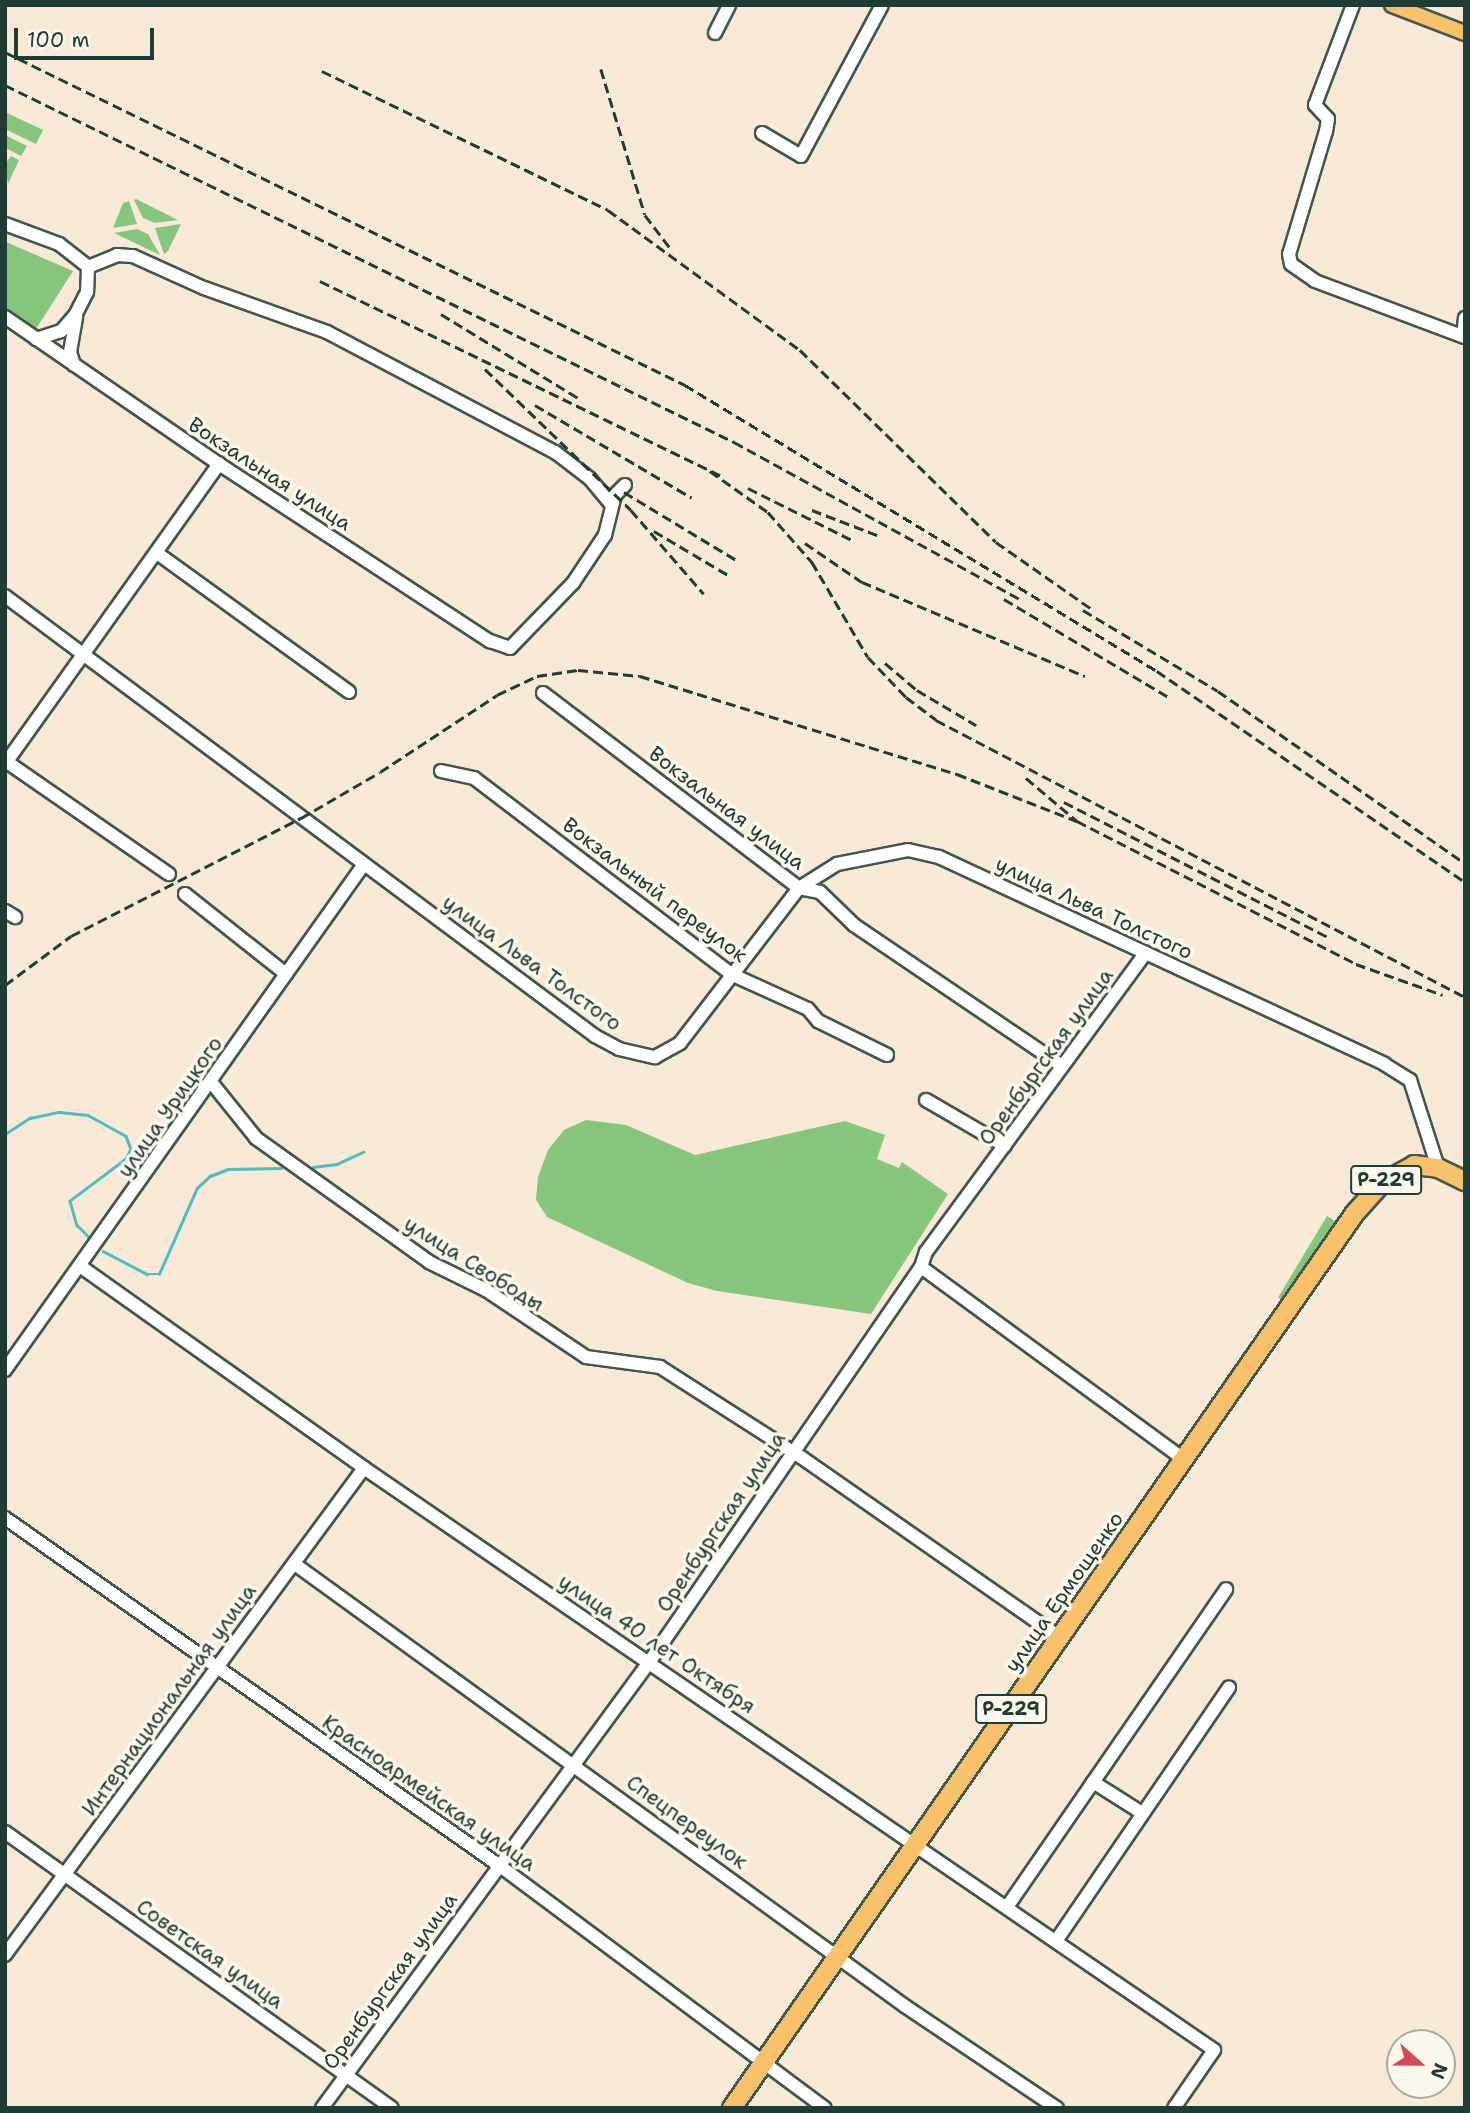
<!DOCTYPE html>
<html>
<head>
<meta charset="utf-8">
<style>
  body { margin:0 }
  #map { position:relative; width:1470px; height:2113px; overflow:hidden; background:#f7e9d5; font-family:"Shantell Sans",sans-serif }
  div>[style] { position:absolute }
  .green>* { inset:0; background:#86c57c; transform-origin:0 0 }
  .stream>* { height:2.5px; margin:-1.25px; padding:0 1.25px; transform-origin:1.25px; border-radius:1.25px; background:#4dbcc3 }
  .roads { filter:drop-shadow(2px 0 #3f574c) drop-shadow(-2px 0 #3f574c) drop-shadow(0 2px #3f574c) drop-shadow(0 -2px #3f574c) }
  .minor>* { height:12px; margin:-6px; padding:0 6px; transform-origin:6px; border-radius:6px; background:#fff }
  .major>* { height:14px; margin:-7px; padding:0 7px; transform-origin:7px; border-radius:7px; background:#f7c06b }
  .highway>* { height:18px; margin:-9px; padding:0 9px; transform-origin:9px; border-radius:9px; background:#f7c06b }
  .rail>* { height:2.5px; margin-top:-1.25px; transform-origin:0; background:repeating-linear-gradient(90deg,#1f3d34 0 10px,transparent 0 15px) }
  span { translate:-50% -50%; white-space:nowrap; text-align:center; line-height:1.15; -webkit-text-stroke:7px #fbf7ec; paint-order:stroke }
  .shield-label span { padding:2px 5px; background:#fbf7ec; border:2px solid; border-radius:5px; -webkit-text-stroke-width:0 }
  .shield-label { font-size:19px; color:#1f3d34; font-weight:700 }
  .street-label { font-size:21px; color:#1f3d34 }
  .frame { position:absolute; inset:0; border:7px solid #1f3d34; pointer-events:none }
  .north { position:absolute; left:1386px; top:2029px; width:70px; height:70px; box-sizing:border-box; background:#fbf7ec; border:2px solid #a3ada2; border-radius:50%; rotate:111deg; font-size:19px; font-weight:700; line-height:28px; text-align:center; color:#1f3d34 }
  .north::after { content:''; display:block; margin:auto; width:24px; height:32px; background:#d1495b; clip-path:polygon(50% 0,100% 100%,50% 72%,0 100%) }
  .scale { position:absolute; left:14px; top:28px; width:140px; height:32px; box-sizing:border-box; border:4px solid #1f3d34; border-top:0; padding-left:9px; font-size:21px; line-height:24px; white-space:nowrap; color:#1f3d34; -webkit-text-stroke:5px #fbf7ec; paint-order:stroke }
</style>
</head>
<body>
<div id="map">
  <div class="green">
    <i style="clip-path:polygon(5px 112px,43px 130px,36px 144px,5px 129px)"></i>
    <i style="clip-path:polygon(5px 135px,27px 146px,21px 156px,6px 148px)"></i>
    <i style="clip-path:polygon(11px 156px,19px 160px,8px 184px,5px 164px)"></i>
    <i style="clip-path:polygon(134px 200px,136px 199px,178px 220px,155px 223px,143px 218px)"></i>
    <i style="clip-path:polygon(129px 201px,137px 224px,113px 228px,123px 203px)"></i>
    <i style="clip-path:polygon(181px 224px,168px 251px,164px 254px,155px 228px)"></i>
    <i style="clip-path:polygon(137px 229px,148px 234px,160px 255px,114px 233px)"></i>
    <i style="clip-path:polygon(6px 242px,73px 271px,36px 329px,5px 311px)"></i>
    <i style="clip-path:polygon(586px 1120px,626px 1125px,695px 1155px,845px 1121px,885px 1135px,877px 1159px,899px 1168px,902px 1162px,948px 1194px,871px 1314px,717px 1291px,688px 1283px,547px 1217px,536px 1200px,538px 1177px,548px 1150px,564px 1130px)"></i>
    <i style="left:1327px;top:1216px;width:12px;height:95px;rotate:31deg"></i>
  </div>
  <div class="stream">
    <i style="left:5px;top:1134px;width:30px;rotate:-33deg"></i>
    <i style="left:30px;top:1118px;width:30px;rotate:-12deg"></i>
    <i style="left:59px;top:1112px;width:29px;rotate:6deg"></i>
    <i style="left:88px;top:1115px;width:43px;rotate:28.9deg"></i>
    <i style="left:126px;top:1136px;width:14px;rotate:69deg"></i>
    <i style="left:131px;top:1149px;width:11px;rotate:117deg"></i>
    <i style="left:126px;top:1159px;width:70px;rotate:143.1deg"></i>
    <i style="left:70px;top:1201px;width:25px;rotate:74deg"></i>
    <i style="left:77px;top:1225px;width:18px;rotate:45deg"></i>
    <i style="left:313px;top:1167px;width:24px;rotate:-7deg"></i>
    <i style="left:337px;top:1164px;width:29px;rotate:-25deg"></i>
    <i style="left:103px;top:1251px;width:50px;rotate:27.6deg"></i>
    <i style="left:147px;top:1274px;width:12px"></i>
    <i style="left:159px;top:1274px;width:94px;rotate:-66.2deg"></i>
    <i style="left:197px;top:1188px;width:18px;rotate:-43deg"></i>
    <i style="left:210px;top:1176px;width:19px;rotate:-21deg"></i>
    <i style="left:228px;top:1169px;width:53px;rotate:-1.1deg"></i>
  </div>
  <div class="roads">
    <div class="minor">
      <i style="left:1353px;top:5px;width:107px;rotate:110.8deg"></i>
      <i style="left:1315px;top:105px;width:19px;rotate:47deg"></i>
      <i style="left:1328px;top:119px;width:12px;rotate:99deg"></i>
      <i style="left:1326px;top:131px;width:128px;rotate:106.7deg"></i>
      <i style="left:1289px;top:254px;width:10px;rotate:79deg"></i>
      <i style="left:1291px;top:264px;width:29px;rotate:35deg"></i>
      <i style="left:1315px;top:281px;width:160px;rotate:20.5deg"></i>
      <i style="left:715px;top:33px;width:31px;rotate:-63deg"></i>
      <i style="left:762px;top:133px;width:45px;rotate:30.5deg"></i>
      <i style="left:801px;top:156px;width:171px;rotate:-61.8deg"></i>
      <i style="left:5px;top:224px;width:58px;rotate:20.3deg"></i>
      <i style="left:59px;top:244px;width:37px;rotate:38deg"></i>
      <i style="left:88px;top:267px;width:25px;rotate:92deg"></i>
      <i style="left:87px;top:292px;width:25px;rotate:117deg"></i>
      <i style="left:76px;top:314px;width:23px;rotate:131deg"></i>
      <i style="left:61px;top:331px;width:26px;rotate:162deg"></i>
      <i style="left:88px;top:267px;width:31px;rotate:-22deg"></i>
      <i style="left:117px;top:255px;width:16px;rotate:4deg"></i>
      <i style="left:133px;top:256px;width:78px;rotate:24.3deg"></i>
      <i style="left:204px;top:288px;width:131px;rotate:19.7deg"></i>
      <i style="left:327px;top:332px;width:258px;rotate:27.8deg"></i>
      <i style="left:555px;top:452px;width:44px;rotate:37.6deg"></i>
      <i style="left:590px;top:479px;width:33px;rotate:50deg"></i>
      <i style="left:5px;top:317px;width:260px;rotate:34.5deg"></i>
      <i style="left:219px;top:464px;width:324px;rotate:33.2deg"></i>
      <i style="left:490px;top:641px;width:21px;rotate:19deg"></i>
      <i style="left:510px;top:648px;width:91px;rotate:-45.9deg"></i>
      <i style="left:573px;top:583px;width:58px;rotate:-56.3deg"></i>
      <i style="left:605px;top:535px;width:41px;rotate:-76deg"></i>
      <i style="left:615px;top:495px;width:14px;rotate:-45deg"></i>
      <i style="left:1463px;top:336px;width:18px;rotate:-84deg"></i>
      <i style="left:74px;top:365px;width:14px;rotate:-107deg"></i>
      <i style="left:70px;top:352px;width:36px;rotate:-80deg"></i>
      <i style="left:157px;top:553px;width:237px;rotate:35.9deg"></i>
      <i style="left:5px;top:596px;width:736px;rotate:36.71deg"></i>
      <i style="left:595px;top:1036px;width:27px;rotate:28deg"></i>
      <i style="left:619px;top:1049px;width:37px;rotate:13deg"></i>
      <i style="left:655px;top:1057px;width:29px;rotate:-29deg"></i>
      <i style="left:680px;top:1043px;width:195px;rotate:-52.5deg"></i>
      <i style="left:799px;top:888px;width:45px;rotate:-32.3deg"></i>
      <i style="left:837px;top:864px;width:72px;rotate:-11.2deg"></i>
      <i style="left:908px;top:850px;width:32px;rotate:13deg"></i>
      <i style="left:939px;top:857px;width:491px;rotate:24.9deg"></i>
      <i style="left:1384px;top:1064px;width:31px;rotate:32deg"></i>
      <i style="left:1410px;top:1080px;width:92px;rotate:72.3deg"></i>
      <i style="left:543px;top:693px;width:322px;rotate:37.3deg"></i>
      <i style="left:799px;top:888px;width:21px;rotate:11deg"></i>
      <i style="left:820px;top:892px;width:47px;rotate:44.1deg"></i>
      <i style="left:854px;top:925px;width:251px;rotate:34.1deg"></i>
      <i style="left:7px;top:762px;width:197px;rotate:34.7deg"></i>
      <i style="left:5px;top:764px;width:369px;rotate:-54.5deg"></i>
      <i style="left:441px;top:771px;width:34px;rotate:12deg"></i>
      <i style="left:474px;top:778px;width:325px;rotate:37.3deg"></i>
      <i style="left:733px;top:975px;width:82px;rotate:24.4deg"></i>
      <i style="left:808px;top:1009px;width:16px;rotate:50deg"></i>
      <i style="left:818px;top:1021px;width:77px;rotate:26.2deg"></i>
      <i style="left:185px;top:894px;width:129px;rotate:38.4deg"></i>
      <i style="left:5px;top:911px;width:12px;rotate:31deg"></i>
      <i style="left:211px;top:1082px;width:72px;rotate:51.2deg"></i>
      <i style="left:256px;top:1138px;width:213px;rotate:35.6deg"></i>
      <i style="left:429px;top:1262px;width:64px;rotate:26.2deg"></i>
      <i style="left:486px;top:1290px;width:120px;rotate:33.8deg"></i>
      <i style="left:586px;top:1357px;width:75px;rotate:7.7deg"></i>
      <i style="left:660px;top:1367px;width:167px;rotate:32.6deg"></i>
      <i style="left:801px;top:1457px;width:316px;rotate:34.9deg"></i>
      <i style="left:926px;top:1100px;width:91px;rotate:30.2deg"></i>
      <i style="left:80px;top:1266px;width:349px;rotate:35.4deg"></i>
      <i style="left:364px;top:1468px;width:1030px;rotate:34.4deg"></i>
      <i style="left:1214px;top:2050px;width:70px;rotate:124.6deg"></i>
      <i style="left:921px;top:1267px;width:327px;rotate:36.2deg"></i>
      <i style="left:5px;top:1370px;width:620px;rotate:-54.64deg"></i>
      <i style="left:5px;top:1518px;width:605px;rotate:35.11deg"></i>
      <i style="left:500px;top:1866px;width:405px;rotate:36.7deg"></i>
      <i style="left:296px;top:1565px;width:752px;rotate:35.91deg"></i>
      <i style="left:905px;top:2006px;width:183px;rotate:33.9deg"></i>
      <i style="left:1093px;top:1782px;width:58px;rotate:32.3deg"></i>
      <i style="left:5px;top:1832px;width:475px;rotate:35.5deg"></i>
      <i style="left:1007px;top:1907px;width:386px;rotate:-55.4deg"></i>
      <i style="left:1056px;top:1941px;width:307px;rotate:-55.7deg"></i>
      <i style="left:5px;top:1955px;width:605px;rotate:-53.6deg"></i>
      <i style="left:322px;top:2108px;width:554px;rotate:-53.73deg"></i>
      <i style="left:650px;top:1661px;width:478px;rotate:-55.5deg"></i>
      <i style="left:921px;top:1267px;width:16px;rotate:-72deg"></i>
      <i style="left:926px;top:1252px;width:371px;rotate:-53.7deg"></i>
    </div>
    <div class="major">
      <i style="left:1392px;top:5px;width:78px;rotate:21deg"></i>
    </div>
    <div class="highway">
      <i style="left:732px;top:2108px;width:1090px;rotate:-55.16deg"></i>
      <i style="left:1355px;top:1213px;width:40px;rotate:-48deg"></i>
      <i style="left:1382px;top:1183px;width:37px;rotate:-29deg"></i>
      <i style="left:1414px;top:1165px;width:24px;rotate:7deg"></i>
      <i style="left:1438px;top:1168px;width:30px;rotate:26deg"></i>
    </div>
  </div>
  <div class="rail">
    <i style="left:5px;top:52px;width:757px;rotate:26.09deg"></i>
    <i style="left:685px;top:385px;width:552px;rotate:31.21deg"></i>
    <i style="left:1157px;top:671px;width:373px;rotate:34.4deg"></i>
    <i style="left:601px;top:69px;width:152px;rotate:73.2deg"></i>
    <i style="left:645px;top:215px;width:43px;rotate:52.6deg"></i>
    <i style="left:322px;top:71px;width:318px;rotate:25.9deg"></i>
    <i style="left:608px;top:210px;width:238px;rotate:36.1deg"></i>
    <i style="left:800px;top:350px;width:274px;rotate:44.4deg"></i>
    <i style="left:996px;top:542px;width:118px;rotate:35deg"></i>
    <i style="left:5px;top:85px;width:812px;rotate:26.09deg"></i>
    <i style="left:734px;top:442px;width:325px;rotate:28.8deg"></i>
    <i style="left:320px;top:281px;width:445px;rotate:25.9deg"></i>
    <i style="left:441px;top:314px;width:161px;rotate:31.5deg"></i>
    <i style="left:485px;top:369px;width:203px;rotate:44deg"></i>
    <i style="left:631px;top:510px;width:111px;rotate:49deg"></i>
    <i style="left:535px;top:405px;width:182px;rotate:30.6deg"></i>
    <i style="left:710px;top:471px;width:71px;rotate:35.3deg"></i>
    <i style="left:768px;top:512px;width:67px;rotate:48.7deg"></i>
    <i style="left:812px;top:562px;width:110px;rotate:59.5deg"></i>
    <i style="left:868px;top:657px;width:55px;rotate:46.5deg"></i>
    <i style="left:906px;top:697px;width:38px;rotate:37deg"></i>
    <i style="left:936px;top:720px;width:597px;rotate:27.64deg"></i>
    <i style="left:748px;top:488px;width:116px;rotate:26.6deg"></i>
    <i style="left:624px;top:492px;width:133px;rotate:31.2deg"></i>
    <i style="left:812px;top:510px;width:70px;rotate:21deg"></i>
    <i style="left:654px;top:531px;width:86px;rotate:30.7deg"></i>
    <i style="left:805px;top:543px;width:69px;rotate:34.4deg"></i>
    <i style="left:862px;top:582px;width:242px;rotate:22.9deg"></i>
    <i style="left:1004px;top:599px;width:193px;rotate:30.8deg"></i>
    <i style="left:1083px;top:610px;width:157px;rotate:31deg"></i>
    <i style="left:1218px;top:691px;width:301px;rotate:34.9deg"></i>
    <i style="left:885px;top:663px;width:42px;rotate:40.2deg"></i>
    <i style="left:917px;top:690px;width:69px;rotate:30.7deg"></i>
    <i style="left:1026px;top:778px;width:67px;rotate:40.1deg"></i>
    <i style="left:1077px;top:821px;width:314px;rotate:27.1deg"></i>
    <i style="left:1356px;top:964px;width:92px;rotate:19.6deg"></i>
    <i style="left:1064px;top:802px;width:297px;rotate:27.1deg"></i>
    <i style="left:5px;top:985px;width:82px;rotate:-36.6deg"></i>
    <i style="left:71px;top:936px;width:259px;rotate:-27.2deg"></i>
    <i style="left:301px;top:818px;width:91px;rotate:-30.2deg"></i>
    <i style="left:380px;top:772px;width:140px;rotate:-33.3deg"></i>
    <i style="left:497px;top:695px;width:44px;rotate:-25.4deg"></i>
    <i style="left:537px;top:676px;width:41px;rotate:-8.3deg"></i>
    <i style="left:578px;top:670px;width:62px;rotate:5.5deg"></i>
    <i style="left:640px;top:676px;width:332px;rotate:17.2deg"></i>
    <i style="left:957px;top:774px;width:129px;rotate:21.4deg"></i>
  </div>
  <div class="shield-label">
    <span style="left:1386px;top:1180px">Р-229</span>
    <span style="left:1011px;top:1709px">Р-229</span>
  </div>
  <div class="street-label">
    <span style="left:270px;top:474px;rotate:33deg">Вокзальная улица</span>
    <span style="left:727px;top:808px;rotate:37deg">Вокзальная улица</span>
    <span style="left:655px;top:890px;rotate:37deg">Вокзальный переулок</span>
    <span style="left:1094px;top:908px;rotate:25deg">улица Льва Толстого</span>
    <span style="left:532px;top:963px;rotate:36deg">улица Льва Толстого</span>
    <span style="left:1046px;top:1057px;rotate:-54deg">Оренбургская улица</span>
    <span style="left:170px;top:1107px;rotate:-55deg">улица Урицкого</span>
    <span style="left:474px;top:1264px;rotate:32deg">улица Свободы</span>
    <span style="left:721px;top:1522px;rotate:-56deg">Оренбургская улица</span>
    <span style="left:1064px;top:1592px;rotate:-55deg">улица Ермощенко</span>
    <span style="left:657px;top:1644px;rotate:34deg">улица 40 лет Октября</span>
    <span style="left:169px;top:1700px;rotate:-54deg">Интернациональная улица</span>
    <span style="left:429px;top:1793px;rotate:35deg">Красноармейская улица</span>
    <span style="left:687px;top:1822px;rotate:36deg">Спецпереулок</span>
    <span style="left:210px;top:1954px;rotate:35deg">Советская улица</span>
    <span style="left:390px;top:1981px;rotate:-54deg">Оренбургская улица</span>
  </div>
  <div class="frame"></div>
  <div class="north">N</div>
  <div class="scale">100 m</div>
</div>
</body>
</html>
